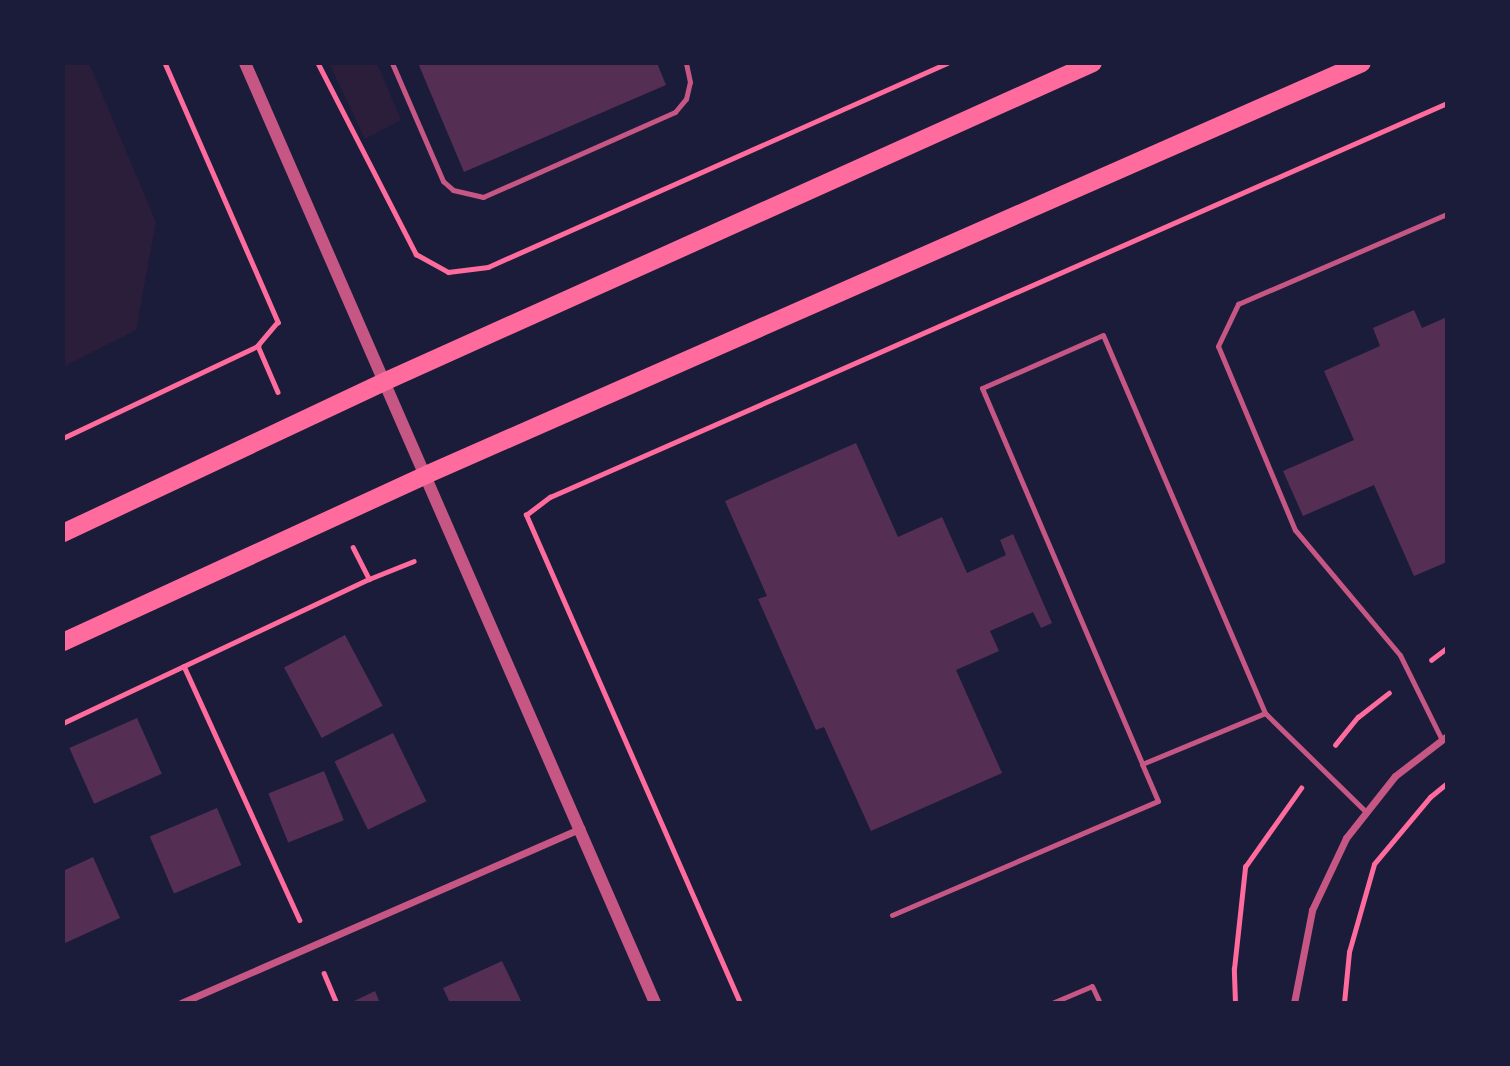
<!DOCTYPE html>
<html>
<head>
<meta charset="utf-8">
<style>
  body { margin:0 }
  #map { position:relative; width:1510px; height:1066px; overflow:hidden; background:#1b1b3a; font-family:"Nunito Sans",sans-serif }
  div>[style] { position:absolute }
  .green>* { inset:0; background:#2a1e3b }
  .building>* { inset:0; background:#542f53; transform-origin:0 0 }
  .path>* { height:4.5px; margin:-2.25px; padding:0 2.25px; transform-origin:2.25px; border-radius:2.25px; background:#ff6b9d }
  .service>* { height:5px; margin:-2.5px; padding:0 2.5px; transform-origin:2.5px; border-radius:2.5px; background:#c65784 }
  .minor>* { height:7px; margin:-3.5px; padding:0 3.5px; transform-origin:3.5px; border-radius:3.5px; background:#c65784 }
  .tertiary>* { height:12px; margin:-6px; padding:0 6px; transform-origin:6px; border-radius:6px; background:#c65784 }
  .primary>* { height:18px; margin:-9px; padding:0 9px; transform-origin:9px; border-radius:9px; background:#ff6b9d }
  span { translate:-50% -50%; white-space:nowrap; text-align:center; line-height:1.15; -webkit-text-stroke:7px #1b1b3a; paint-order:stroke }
  .frame { position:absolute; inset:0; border:65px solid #1b1b3a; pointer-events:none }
</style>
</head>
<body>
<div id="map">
  <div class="green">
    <i style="clip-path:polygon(63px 63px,89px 63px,156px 222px,136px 330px,63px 367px)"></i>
    <i style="clip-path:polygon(329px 63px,377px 63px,401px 120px,365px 139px)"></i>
  </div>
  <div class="building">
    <i style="clip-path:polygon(418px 63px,657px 63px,666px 85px,464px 172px)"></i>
    <i style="clip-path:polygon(1414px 310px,1422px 328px,1447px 317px,1447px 562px,1414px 576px,1374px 485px,1303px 516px,1283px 471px,1354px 440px,1324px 371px,1380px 346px,1373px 328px)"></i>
    <i style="clip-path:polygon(856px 443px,898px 537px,942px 517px,967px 573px,1006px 555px,1000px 540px,1013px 534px,1052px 623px,1041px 628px,1033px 612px,990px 631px,999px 651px,956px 670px,1002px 773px,871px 831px,824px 727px,816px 730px,758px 599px,767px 596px,725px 501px)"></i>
    <i style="left:345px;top:635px;width:80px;height:69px;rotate:62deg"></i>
    <i style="left:137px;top:718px;width:61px;height:74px;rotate:66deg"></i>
    <i style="left:393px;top:733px;width:76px;height:65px;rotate:64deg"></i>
    <i style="left:324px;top:771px;width:53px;height:60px;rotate:68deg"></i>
    <i style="left:217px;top:808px;width:62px;height:73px;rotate:67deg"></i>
    <i style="clip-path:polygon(93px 857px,120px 918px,63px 944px,63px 871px)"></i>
    <i style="clip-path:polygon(502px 961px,522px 1003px,450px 1003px,443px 988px)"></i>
    <i style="clip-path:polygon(375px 991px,380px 1003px,350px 1003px)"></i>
  </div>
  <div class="path">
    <i style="left:165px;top:63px;width:283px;rotate:66.4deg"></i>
    <i style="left:278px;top:322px;width:31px;rotate:130deg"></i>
    <i style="left:258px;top:346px;width:50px;rotate:66.5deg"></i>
    <i style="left:318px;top:63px;width:215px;rotate:62.8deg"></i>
    <i style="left:416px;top:254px;width:37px;rotate:29deg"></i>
    <i style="left:448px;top:272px;width:40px;rotate:-7.1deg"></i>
    <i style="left:488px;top:267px;width:502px;rotate:-23.96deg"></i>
    <i style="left:63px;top:438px;width:216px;rotate:-25.3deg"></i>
    <i style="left:353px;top:547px;width:36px;rotate:63deg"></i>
    <i style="left:369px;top:579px;width:48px;rotate:-21.8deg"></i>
    <i style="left:1431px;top:660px;width:20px;rotate:-37deg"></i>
    <i style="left:184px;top:666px;width:279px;rotate:65.5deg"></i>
    <i style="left:63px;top:723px;width:338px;rotate:-25.2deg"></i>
    <i style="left:1335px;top:745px;width:36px;rotate:-51deg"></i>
    <i style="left:1358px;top:717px;width:39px;rotate:-38deg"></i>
    <i style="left:324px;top:973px;width:33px;rotate:67deg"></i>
    <i style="left:740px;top:1003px;width:533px;rotate:-113.68deg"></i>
    <i style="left:526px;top:515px;width:30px;rotate:-37deg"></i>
    <i style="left:550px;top:497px;width:980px;rotate:-23.71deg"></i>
    <i style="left:1235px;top:1003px;width:34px;rotate:-92deg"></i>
    <i style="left:1234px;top:969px;width:103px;rotate:-83.8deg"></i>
    <i style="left:1245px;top:867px;width:97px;rotate:-54.7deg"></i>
    <i style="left:1344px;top:1003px;width:51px;rotate:-84.4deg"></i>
    <i style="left:1349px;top:952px;width:91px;rotate:-74.1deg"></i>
    <i style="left:1374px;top:864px;width:87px;rotate:-50.1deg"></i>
    <i style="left:1430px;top:797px;width:22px;rotate:-39deg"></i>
  </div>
  <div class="service">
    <i style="left:392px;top:63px;width:129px;rotate:66.6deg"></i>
    <i style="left:443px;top:181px;width:13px;rotate:42deg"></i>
    <i style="left:453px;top:190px;width:31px;rotate:13deg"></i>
    <i style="left:483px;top:197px;width:210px;rotate:-23.9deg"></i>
    <i style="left:675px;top:112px;width:17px;rotate:-50deg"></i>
    <i style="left:686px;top:99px;width:17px;rotate:-77deg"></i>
    <i style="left:690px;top:82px;width:19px;rotate:-102deg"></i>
    <i style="left:1265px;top:713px;width:411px;rotate:-113.2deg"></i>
    <i style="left:1103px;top:335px;width:132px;rotate:156.3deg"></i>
    <i style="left:982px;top:388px;width:409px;rotate:66.9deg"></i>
    <i style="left:1142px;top:764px;width:133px;rotate:-22.5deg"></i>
    <i style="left:1265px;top:713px;width:141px;rotate:44.4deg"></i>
    <i style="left:1442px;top:740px;width:95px;rotate:-116.3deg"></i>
    <i style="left:1400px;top:655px;width:163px;rotate:-130deg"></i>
    <i style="left:1295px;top:530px;width:199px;rotate:-112.7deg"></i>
    <i style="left:1218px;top:346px;width:47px;rotate:-64.5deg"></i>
    <i style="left:1238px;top:304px;width:228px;rotate:-23.3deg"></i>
    <i style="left:892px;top:915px;width:289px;rotate:-23.2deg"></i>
    <i style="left:1158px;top:801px;width:40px;rotate:-113.4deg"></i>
    <i style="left:1052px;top:1003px;width:43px;rotate:-23deg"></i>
    <i style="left:1092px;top:986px;width:19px;rotate:65deg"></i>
  </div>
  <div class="minor">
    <i style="left:181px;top:1003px;width:437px;rotate:-23.6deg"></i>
    <i style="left:1294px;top:1003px;width:95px;rotate:-79deg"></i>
    <i style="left:1312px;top:910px;width:80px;rotate:-64.7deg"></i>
    <i style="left:1346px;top:838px;width:79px;rotate:-51.7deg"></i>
    <i style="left:1395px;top:776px;width:66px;rotate:-37.6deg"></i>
  </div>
  <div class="tertiary">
    <i style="left:245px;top:63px;width:1026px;rotate:66.43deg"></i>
  </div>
  <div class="primary">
    <i style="left:63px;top:533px;width:357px;rotate:-25.2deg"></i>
    <i style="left:386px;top:381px;width:775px;rotate:-24.22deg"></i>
    <i style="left:63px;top:642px;width:402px;rotate:-24.7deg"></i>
    <i style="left:428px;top:474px;width:1020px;rotate:-23.75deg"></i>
  </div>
  <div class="frame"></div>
</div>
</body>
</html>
